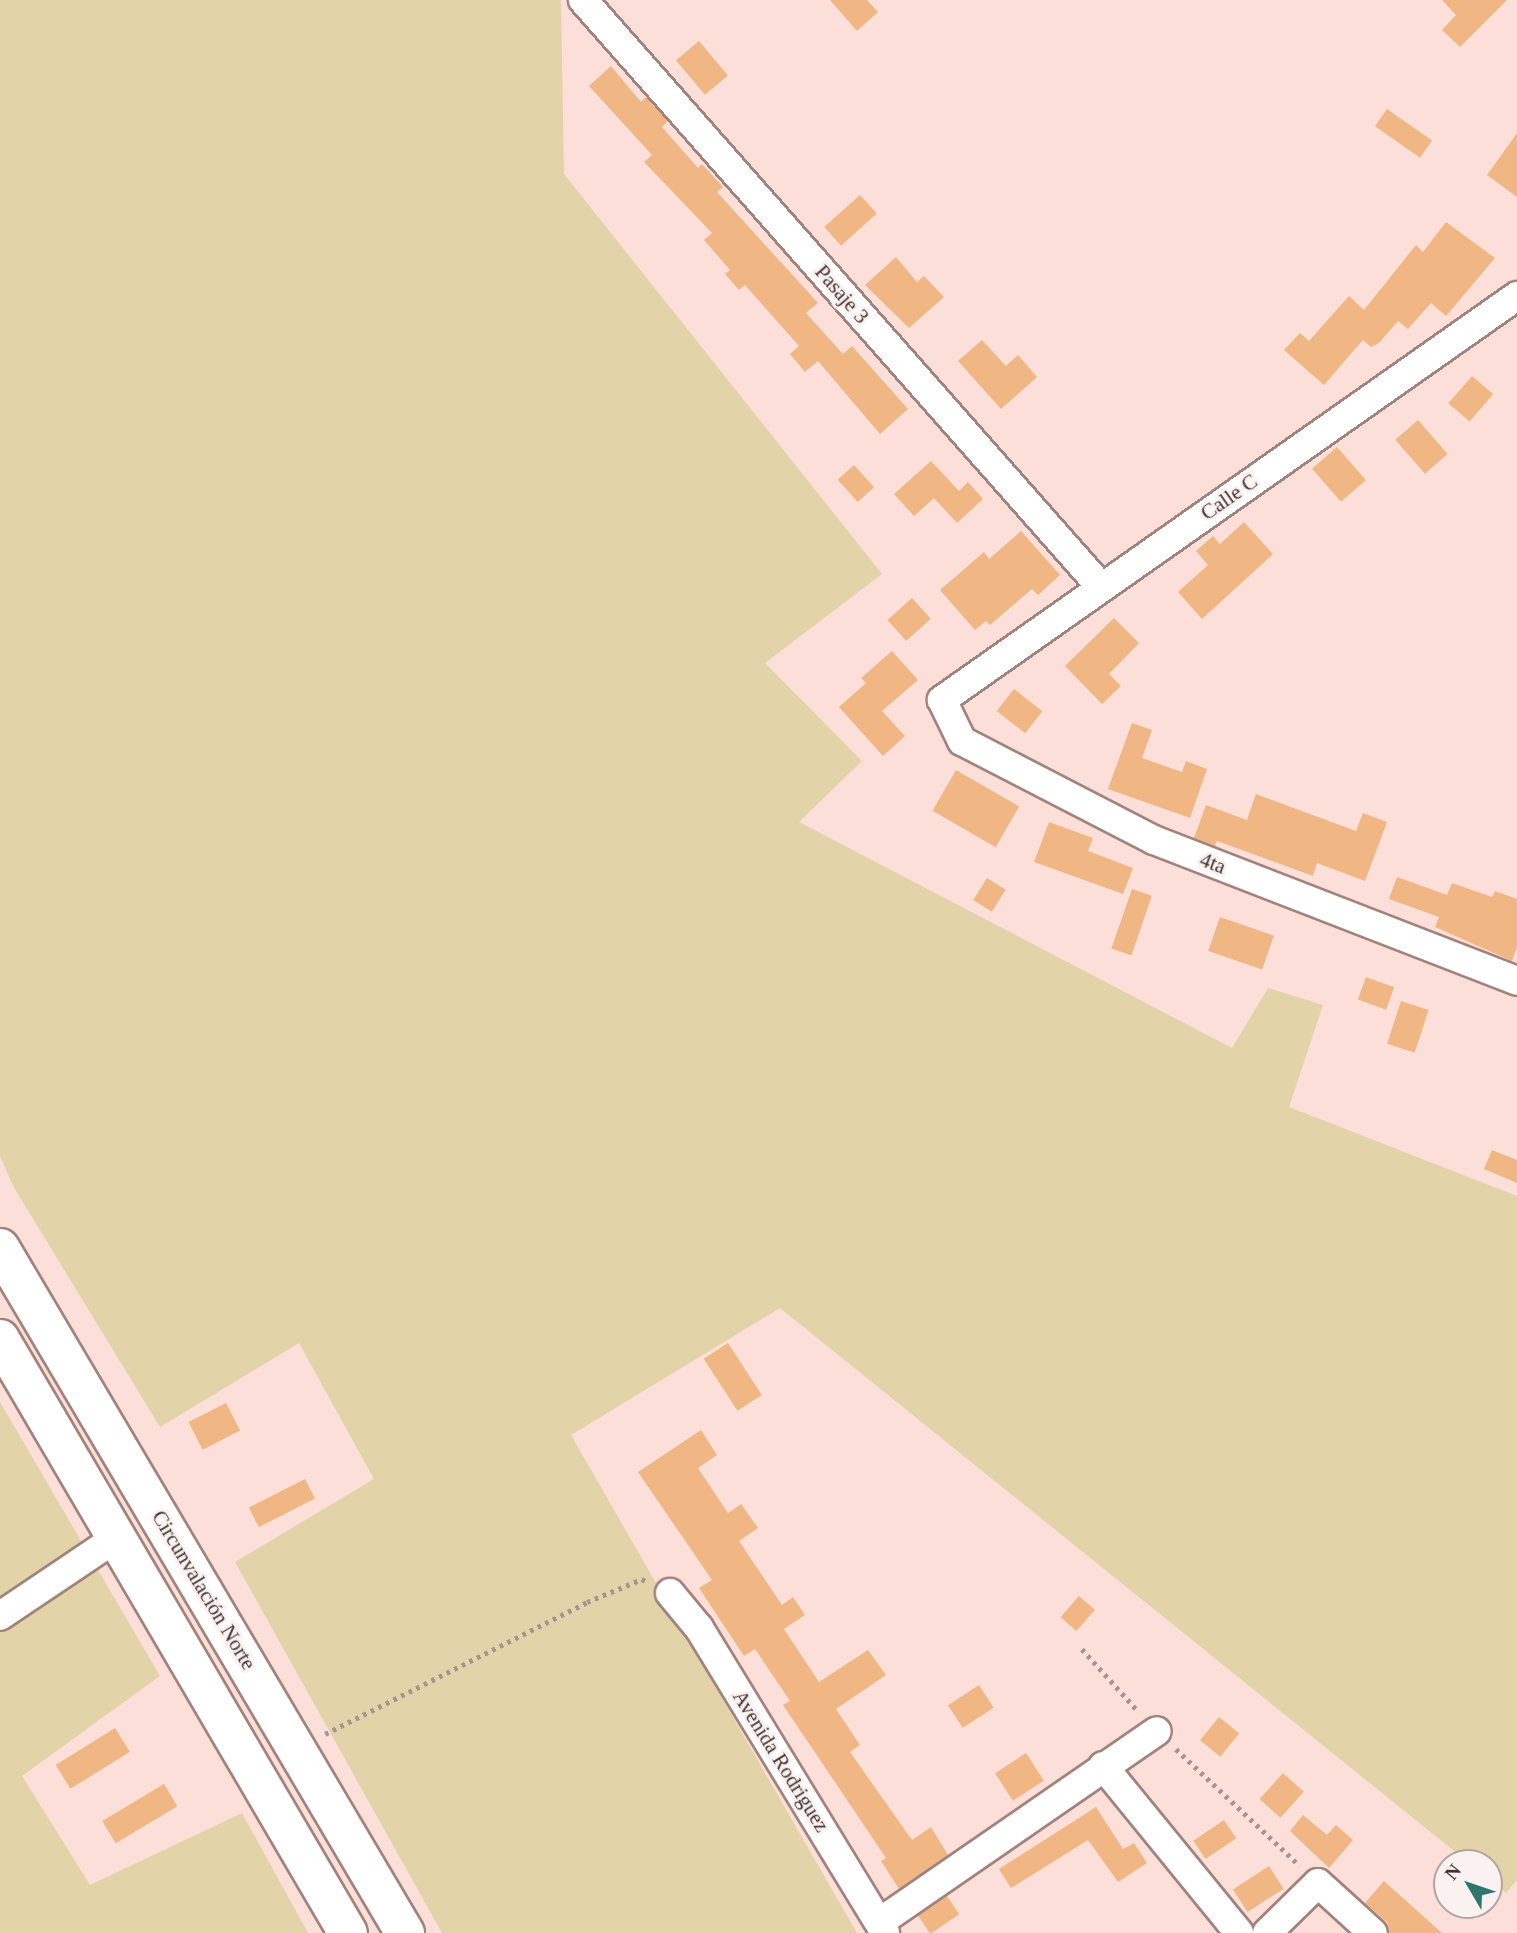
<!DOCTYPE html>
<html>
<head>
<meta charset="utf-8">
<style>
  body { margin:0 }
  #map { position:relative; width:1517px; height:1933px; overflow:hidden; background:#fddfd9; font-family:Georgia,serif }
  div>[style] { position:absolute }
  .green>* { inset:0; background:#e2d3a8 }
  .building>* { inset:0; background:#f0b683; transform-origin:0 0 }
  .path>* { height:4.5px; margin-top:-2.25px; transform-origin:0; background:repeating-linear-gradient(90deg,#aa928e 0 3.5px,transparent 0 8.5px) }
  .roads { filter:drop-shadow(2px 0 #a3827b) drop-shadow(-2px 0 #a3827b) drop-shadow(0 2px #a3827b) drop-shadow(0 -2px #a3827b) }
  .minor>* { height:28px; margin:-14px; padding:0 14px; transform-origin:14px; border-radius:14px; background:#fff }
  .highway>* { height:38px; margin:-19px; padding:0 19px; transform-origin:19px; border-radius:19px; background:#fff }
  span { translate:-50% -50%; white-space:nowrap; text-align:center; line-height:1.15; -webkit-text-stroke:6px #faf2f0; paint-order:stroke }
  .street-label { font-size:21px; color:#423330 }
  .north { position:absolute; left:1433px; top:1849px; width:70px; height:70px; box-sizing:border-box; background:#faf2f0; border:2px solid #b0a6a3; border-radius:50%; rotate:309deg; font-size:19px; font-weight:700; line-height:28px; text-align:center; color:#423330 }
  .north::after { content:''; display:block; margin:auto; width:24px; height:32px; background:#31766c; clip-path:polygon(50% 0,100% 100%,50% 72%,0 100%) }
</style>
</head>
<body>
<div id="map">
  <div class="green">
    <i style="clip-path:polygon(0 0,561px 0,564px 174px,882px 574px,765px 663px,862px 761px,799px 822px,1232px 1048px,1268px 988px,1323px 1005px,1289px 1107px,1517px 1196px,1517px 1880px,1506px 1893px,1489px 1879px,1489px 1863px,1469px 1863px,780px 1308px,571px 1435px,857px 1933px,442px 1933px,235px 1562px,374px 1479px,299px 1343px,160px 1427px,13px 1186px,0 1156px)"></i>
    <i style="clip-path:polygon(0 1402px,160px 1676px,22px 1776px,90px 1885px,242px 1813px,308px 1933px,0 1933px)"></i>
  </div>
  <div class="building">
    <i style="clip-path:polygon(830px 0,867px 0,878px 12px,857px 31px)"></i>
    <i style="clip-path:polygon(1442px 0,1507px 0,1460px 47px,1442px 30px,1456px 15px)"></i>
    <i style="left:699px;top:41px;width:45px;height:30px;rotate:50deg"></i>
    <i style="clip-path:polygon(611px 66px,641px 102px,646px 97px,668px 121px,662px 127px,698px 168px,702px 164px,723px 187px,717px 192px,818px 303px,806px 313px,843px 354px,852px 346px,908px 409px,880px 434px,818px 361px,805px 372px,790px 354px,799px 346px,745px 285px,739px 290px,725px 274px,730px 270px,704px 240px,712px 233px,644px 162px,652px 155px,589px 86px)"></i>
    <i style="left:1387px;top:109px;width:55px;height:21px;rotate:35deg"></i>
    <i style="clip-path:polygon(1517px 133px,1517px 197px,1487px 175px)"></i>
    <i style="left:860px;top:195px;width:25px;height:48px;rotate:48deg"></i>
    <i style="clip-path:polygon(1446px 222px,1495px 258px,1446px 316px,1431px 303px,1408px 329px,1398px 321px,1379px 343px,1371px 347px,1363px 340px,1324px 385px,1284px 350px,1300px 333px,1309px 341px,1349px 296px,1364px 310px,1416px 245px,1423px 252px)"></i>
    <i style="clip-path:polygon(896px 257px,917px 282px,924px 276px,944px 297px,909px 328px,865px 285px)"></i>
    <i style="clip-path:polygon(982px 340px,1006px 366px,1018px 355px,1037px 377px,1001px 409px,958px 361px)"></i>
    <i style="left:1472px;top:376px;width:28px;height:36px;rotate:41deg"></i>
    <i style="left:1418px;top:420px;width:45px;height:30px;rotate:49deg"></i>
    <i style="left:1337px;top:447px;width:44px;height:33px;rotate:49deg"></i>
    <i style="clip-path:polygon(931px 461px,959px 491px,968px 482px,983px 499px,957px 523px,934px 498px,914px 516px,894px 494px)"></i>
    <i style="left:854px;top:465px;width:30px;height:22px;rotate:48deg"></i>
    <i style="clip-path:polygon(1244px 522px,1273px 554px,1202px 619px,1178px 592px,1208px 565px,1196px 551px,1213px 536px,1220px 544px)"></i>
    <i style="clip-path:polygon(1021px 531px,1060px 575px,1038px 595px,1032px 589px,990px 625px,986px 621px,975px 630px,940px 590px,984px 552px,989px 559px)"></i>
    <i style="left:912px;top:598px;width:28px;height:33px;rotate:48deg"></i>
    <i style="clip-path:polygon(1114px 618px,1139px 643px,1109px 674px,1121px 686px,1102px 704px,1065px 666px)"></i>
    <i style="clip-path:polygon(892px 651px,918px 680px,882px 711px,905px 736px,883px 756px,839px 707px,866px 683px,861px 678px)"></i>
    <i style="left:1014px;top:689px;width:36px;height:28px;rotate:38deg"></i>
    <i style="clip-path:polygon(1132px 723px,1152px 730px,1142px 758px,1182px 772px,1186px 761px,1207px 769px,1190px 818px,1108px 789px)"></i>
    <i style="left:956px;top:770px;width:73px;height:47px;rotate:30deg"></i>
    <i style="clip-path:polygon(1256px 794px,1356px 831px,1363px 813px,1387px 822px,1365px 881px,1317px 863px,1313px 876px,1217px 841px,1215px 846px,1194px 838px,1206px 805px,1247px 820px)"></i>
    <i style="clip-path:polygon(1049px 822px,1093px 838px,1088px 851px,1133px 868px,1123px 894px,1034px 862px)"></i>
    <i style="clip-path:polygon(1397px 877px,1447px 895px,1452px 883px,1492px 897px,1495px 891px,1517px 899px,1517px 947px,1512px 961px,1435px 927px,1439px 917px,1389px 899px)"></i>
    <i style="left:987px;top:878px;width:22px;height:26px;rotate:32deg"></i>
    <i style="left:1132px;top:889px;width:21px;height:63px;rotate:19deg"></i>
    <i style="left:1220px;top:917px;width:57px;height:36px;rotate:19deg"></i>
    <i style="left:1366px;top:977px;width:30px;height:24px;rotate:20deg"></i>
    <i style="left:1401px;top:1001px;width:29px;height:45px;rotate:18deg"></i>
    <i style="clip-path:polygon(1492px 1150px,1517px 1160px,1517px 1183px,1484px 1169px)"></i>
    <i style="left:728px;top:1343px;width:62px;height:29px;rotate:57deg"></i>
    <i style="left:226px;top:1403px;width:31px;height:42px;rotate:63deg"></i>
    <i style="clip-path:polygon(701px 1430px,717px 1455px,698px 1468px,728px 1513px,741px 1504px,758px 1528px,739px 1541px,782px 1605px,793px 1597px,805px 1615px,784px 1629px,819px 1682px,868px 1650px,886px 1675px,836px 1709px,860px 1745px,850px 1752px,912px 1840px,931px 1827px,948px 1855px,899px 1889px,881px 1861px,886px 1858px,783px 1705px,790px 1701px,755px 1649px,744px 1656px,699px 1588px,712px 1580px,638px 1472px)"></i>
    <i style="left:305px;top:1479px;width:22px;height:63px;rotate:63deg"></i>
    <i style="left:1079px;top:1596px;width:21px;height:28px;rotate:41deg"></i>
    <i style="left:979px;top:1685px;width:27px;height:37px;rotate:57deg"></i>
    <i style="left:1219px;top:1717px;width:26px;height:30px;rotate:39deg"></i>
    <i style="left:115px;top:1728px;width:28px;height:70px;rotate:58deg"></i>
    <i style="left:1026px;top:1753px;width:33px;height:37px;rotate:57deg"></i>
    <i style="left:1283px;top:1773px;width:28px;height:35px;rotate:42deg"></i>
    <i style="left:164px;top:1784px;width:26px;height:72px;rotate:59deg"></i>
    <i style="clip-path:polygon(1096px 1807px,1123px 1849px,1134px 1843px,1147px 1863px,1118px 1882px,1088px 1840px,1011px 1888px,999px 1869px)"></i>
    <i style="clip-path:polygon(1303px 1815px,1327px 1835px,1336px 1825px,1353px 1840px,1329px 1868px,1290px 1831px)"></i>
    <i style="left:1224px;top:1820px;width:22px;height:37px;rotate:56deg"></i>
    <i style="left:1269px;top:1866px;width:27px;height:43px;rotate:57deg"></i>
    <i style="clip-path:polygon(1384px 1881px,1442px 1933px,1389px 1933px,1387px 1922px,1365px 1903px)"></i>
    <i style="left:947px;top:1896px;width:22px;height:35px;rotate:56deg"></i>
  </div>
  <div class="path">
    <i style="left:1082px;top:1649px;width:84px;rotate:47.9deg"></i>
    <i style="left:325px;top:1734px;width:293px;rotate:-26.7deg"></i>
    <i style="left:587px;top:1602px;width:60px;rotate:-22.7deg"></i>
    <i style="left:642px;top:1579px;width:6px;rotate:31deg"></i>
    <i style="left:1176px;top:1749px;width:170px;rotate:43.3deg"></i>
  </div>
  <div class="roads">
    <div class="minor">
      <i style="left:583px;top:0;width:783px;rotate:48.57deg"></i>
      <i style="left:1517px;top:296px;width:703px;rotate:144.91deg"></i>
      <i style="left:942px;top:700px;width:46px;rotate:64deg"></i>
      <i style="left:962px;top:741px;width:216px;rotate:27.3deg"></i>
      <i style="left:1154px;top:840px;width:389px;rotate:21.2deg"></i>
      <i style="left:670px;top:1593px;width:45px;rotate:50.4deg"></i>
      <i style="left:699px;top:1628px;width:357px;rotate:58.6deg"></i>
      <i style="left:0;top:1616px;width:140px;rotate:-33.9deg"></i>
      <i style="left:1103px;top:1766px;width:215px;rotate:50.8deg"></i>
      <i style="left:880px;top:1922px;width:336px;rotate:-34.6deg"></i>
      <i style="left:1267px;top:1933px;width:71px;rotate:-44.4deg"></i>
      <i style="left:1318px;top:1883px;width:74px;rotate:42.3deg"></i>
    </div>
    <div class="highway">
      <i style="left:0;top:1248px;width:796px;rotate:59.41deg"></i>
      <i style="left:0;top:1339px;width:688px;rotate:59.64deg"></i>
    </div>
  </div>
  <div class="street-label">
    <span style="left:842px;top:294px;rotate:49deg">Pasaje 3</span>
    <span style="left:1229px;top:497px;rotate:-35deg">Calle C</span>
    <span style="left:1213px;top:863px;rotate:21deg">4ta</span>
    <span style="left:204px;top:1590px;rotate:59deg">Circunvalación Norte</span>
    <span style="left:781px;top:1761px;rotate:58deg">Avenida Rodriguez</span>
  </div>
  <div class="north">N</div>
</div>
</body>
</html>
